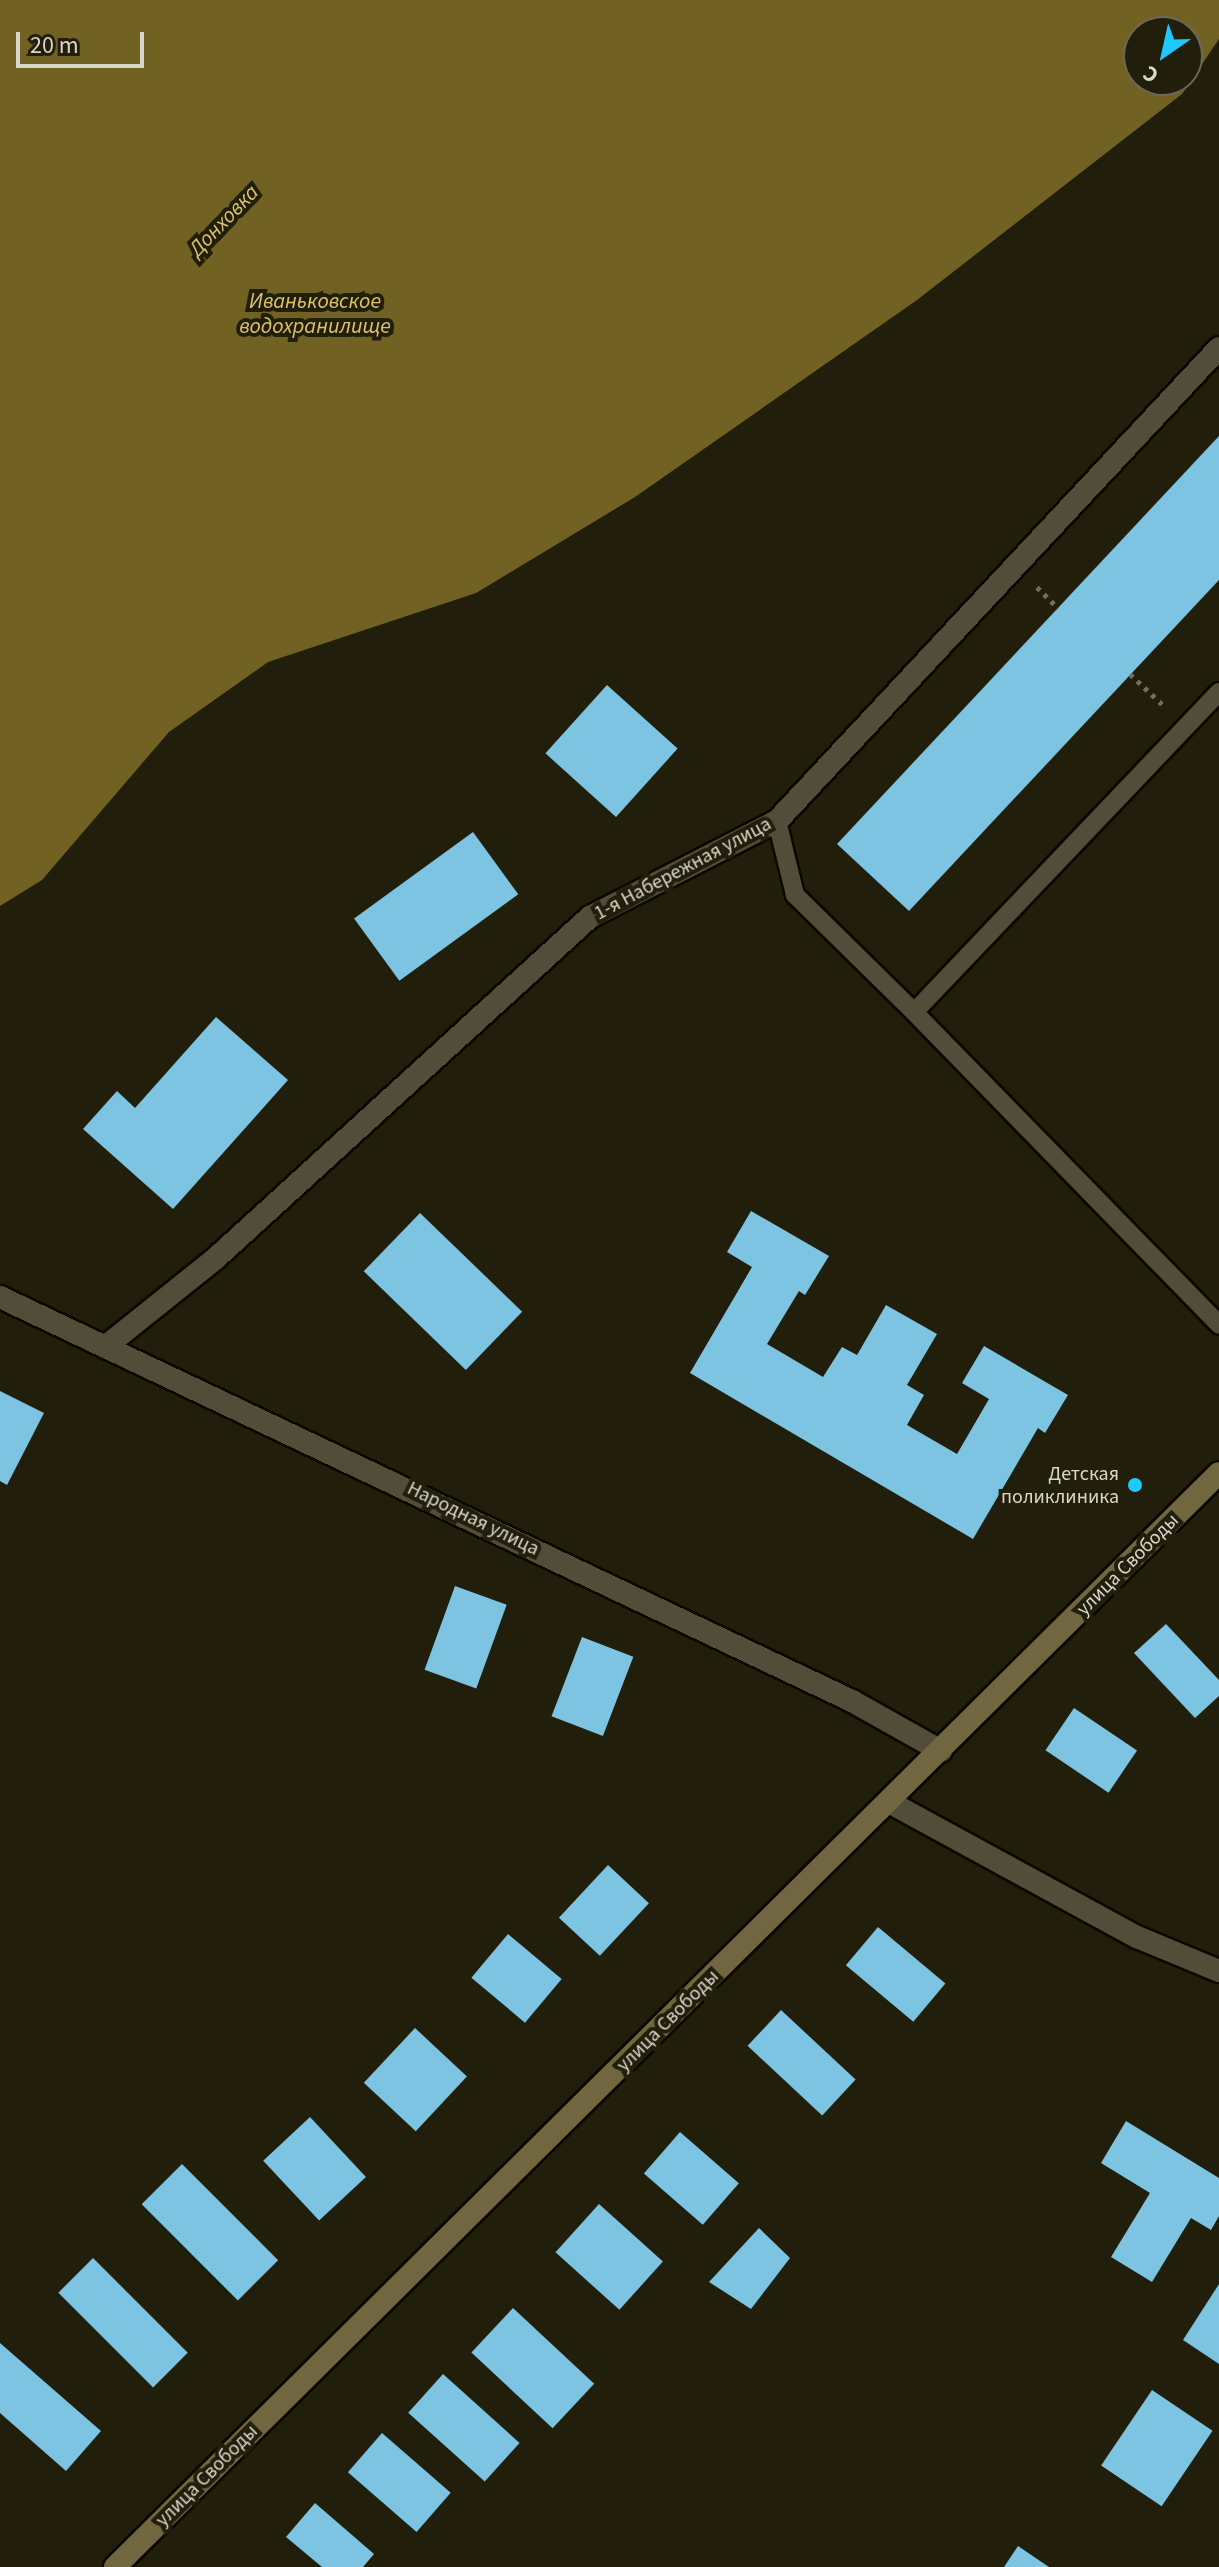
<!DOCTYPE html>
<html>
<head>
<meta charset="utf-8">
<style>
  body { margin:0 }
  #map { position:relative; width:1219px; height:2567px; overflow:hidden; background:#221e0c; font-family:"Source Sans 3",sans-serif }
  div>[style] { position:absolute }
  .water>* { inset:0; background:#716224 }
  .building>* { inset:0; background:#7cc4e1; transform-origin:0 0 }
  .path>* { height:5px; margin-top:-2.5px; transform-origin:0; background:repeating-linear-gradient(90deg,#716e5f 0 4px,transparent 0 10px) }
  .roads { filter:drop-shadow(2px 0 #0c0800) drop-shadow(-2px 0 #0c0800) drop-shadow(0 2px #0c0800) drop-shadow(0 -2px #0c0800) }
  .service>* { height:18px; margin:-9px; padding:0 9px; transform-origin:9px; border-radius:9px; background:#524d39 }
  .minor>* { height:22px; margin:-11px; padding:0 11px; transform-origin:11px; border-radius:11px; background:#524d39 }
  .tertiary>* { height:22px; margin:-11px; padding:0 11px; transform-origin:11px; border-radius:11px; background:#524d39 }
  .secondary>* { height:22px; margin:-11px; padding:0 11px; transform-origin:11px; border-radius:11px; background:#706640 }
  .dots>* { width:22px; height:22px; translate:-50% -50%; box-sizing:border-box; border:4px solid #221e0c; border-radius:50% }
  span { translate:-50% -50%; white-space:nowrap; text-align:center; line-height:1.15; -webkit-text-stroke:8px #221e0c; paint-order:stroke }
  .street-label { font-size:20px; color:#d9d7cb }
  .poi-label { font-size:20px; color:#d9d7cb }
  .right { translate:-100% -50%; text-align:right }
  .water-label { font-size:22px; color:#dac36a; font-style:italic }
  .north { position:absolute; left:1123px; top:16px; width:80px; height:80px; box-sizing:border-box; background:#221e0c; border:2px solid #6b6858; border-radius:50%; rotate:214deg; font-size:22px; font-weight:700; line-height:32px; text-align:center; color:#d9d7cb }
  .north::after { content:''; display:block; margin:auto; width:28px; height:36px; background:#20c9fd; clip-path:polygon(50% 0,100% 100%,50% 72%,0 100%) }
  .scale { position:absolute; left:16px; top:32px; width:128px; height:36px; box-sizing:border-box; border:4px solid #d9d7cb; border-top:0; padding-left:10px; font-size:24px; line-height:28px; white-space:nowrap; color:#d9d7cb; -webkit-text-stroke:6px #221e0c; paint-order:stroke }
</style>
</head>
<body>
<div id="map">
  <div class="water">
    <i style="clip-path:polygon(evenodd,0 0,1219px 0,1219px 39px,1182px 94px,917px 300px,635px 497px,476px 593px,268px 662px,169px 732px,42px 880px,0 906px,0 0,1139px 32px,1187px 32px,1187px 80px,1139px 80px,1139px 32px)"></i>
  </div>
  <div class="building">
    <i style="clip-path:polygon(1219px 436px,1219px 580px,909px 911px,837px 844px)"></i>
    <i style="left:607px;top:685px;width:95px;height:92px;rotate:42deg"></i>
    <i style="left:473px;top:832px;width:77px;height:147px;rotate:54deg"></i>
    <i style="clip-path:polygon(216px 1017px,288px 1080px,173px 1209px,83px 1129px,117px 1091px,135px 1108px)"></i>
    <i style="clip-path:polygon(751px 1211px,829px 1256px,805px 1295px,799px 1291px,767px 1344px,823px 1377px,842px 1347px,857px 1355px,886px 1305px,937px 1334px,907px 1385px,924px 1395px,907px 1425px,957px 1454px,989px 1399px,962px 1383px,984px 1346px,1068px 1395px,1045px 1433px,1038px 1428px,973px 1539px,690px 1373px,752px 1267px,727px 1252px)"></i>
    <i style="left:420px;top:1213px;width:142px;height:81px;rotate:44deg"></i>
    <i style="clip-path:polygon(0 1391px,44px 1413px,7px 1485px,0 1481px)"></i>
    <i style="left:455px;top:1586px;width:55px;height:89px;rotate:20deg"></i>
    <i style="clip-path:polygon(1166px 1624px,1219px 1680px,1219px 1696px,1195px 1718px,1134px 1653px)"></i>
    <i style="left:582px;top:1637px;width:55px;height:85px;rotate:21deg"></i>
    <i style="left:1074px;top:1708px;width:76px;height:51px;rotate:34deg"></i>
    <i style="left:608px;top:1865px;width:56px;height:72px;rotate:43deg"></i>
    <i style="left:878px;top:1927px;width:88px;height:50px;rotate:40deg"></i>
    <i style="left:508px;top:1934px;width:70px;height:57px;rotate:40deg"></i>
    <i style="left:781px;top:2010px;width:102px;height:49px;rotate:43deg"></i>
    <i style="left:415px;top:2028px;width:71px;height:75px;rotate:43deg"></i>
    <i style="left:310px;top:2117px;width:82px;height:64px;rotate:47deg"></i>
    <i style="clip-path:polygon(1126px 2121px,1219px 2178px,1219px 2216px,1211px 2230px,1191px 2218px,1152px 2282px,1111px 2257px,1150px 2193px,1101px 2163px)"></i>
    <i style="left:680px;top:2132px;width:78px;height:55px;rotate:41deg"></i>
    <i style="left:182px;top:2164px;width:136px;height:57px;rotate:45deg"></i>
    <i style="left:599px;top:2204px;width:86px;height:65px;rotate:42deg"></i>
    <i style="clip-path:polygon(759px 2228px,790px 2258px,751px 2309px,709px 2282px)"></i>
    <i style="left:93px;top:2258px;width:134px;height:49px;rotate:45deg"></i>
    <i style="clip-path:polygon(1219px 2284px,1219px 2364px,1183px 2340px)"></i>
    <i style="left:513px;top:2308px;width:111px;height:61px;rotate:43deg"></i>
    <i style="clip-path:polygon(0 2343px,101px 2431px,66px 2471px,0 2413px)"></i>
    <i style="left:443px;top:2374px;width:103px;height:52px;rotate:42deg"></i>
    <i style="left:1152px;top:2390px;width:73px;height:91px;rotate:34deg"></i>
    <i style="left:382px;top:2433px;width:91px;height:52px;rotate:41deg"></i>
    <i style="clip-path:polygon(315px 2503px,374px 2554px,363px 2567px,322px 2567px,286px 2537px)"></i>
    <i style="clip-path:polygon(1018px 2546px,1049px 2567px,1004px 2567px)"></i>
  </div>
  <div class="path">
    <i style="left:1037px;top:587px;width:30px;rotate:45deg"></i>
    <i style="left:1130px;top:674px;width:48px;rotate:43.3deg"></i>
  </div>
  <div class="roads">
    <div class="service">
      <i style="left:1219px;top:692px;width:442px;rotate:133.6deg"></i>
      <i style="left:914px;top:1012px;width:437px;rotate:45.7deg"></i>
      <i style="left:777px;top:821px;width:76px;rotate:76.3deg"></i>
      <i style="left:795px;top:895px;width:167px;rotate:44.5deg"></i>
    </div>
    <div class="minor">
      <i style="left:0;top:1297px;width:943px;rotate:25.37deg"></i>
      <i style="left:852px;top:1701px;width:102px;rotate:29.3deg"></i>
      <i style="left:105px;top:1347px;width:142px;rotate:-38.7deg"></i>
      <i style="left:216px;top:1258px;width:506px;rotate:-42.36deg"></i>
      <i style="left:590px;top:917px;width:210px;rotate:-27.2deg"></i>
      <i style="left:777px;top:821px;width:647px;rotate:-46.94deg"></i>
    </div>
    <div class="tertiary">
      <i style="left:889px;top:1802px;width:282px;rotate:28.6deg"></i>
      <i style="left:1137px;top:1937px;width:89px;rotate:22.5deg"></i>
    </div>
    <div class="secondary">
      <i style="left:115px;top:2567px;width:1554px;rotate:-44.74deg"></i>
    </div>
  </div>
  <div class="dots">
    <i style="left:1135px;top:1485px;background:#20c9fd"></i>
  </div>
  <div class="street-label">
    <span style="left:683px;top:869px;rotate:-28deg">1-я Набережная улица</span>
    <span style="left:473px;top:1519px;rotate:26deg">Народная улица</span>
    <span style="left:1128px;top:1565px;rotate:-45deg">улица Свободы</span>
    <span style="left:668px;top:2021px;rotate:-45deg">улица Свободы</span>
    <span style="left:207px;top:2476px;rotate:-45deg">улица Свободы</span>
  </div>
  <div class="poi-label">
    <span class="right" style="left:1119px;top:1486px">Детская<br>поликлиника</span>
  </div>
  <div class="water-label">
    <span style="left:224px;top:221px;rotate:-46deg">Донховка</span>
    <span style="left:315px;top:314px">Иваньковское<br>водохранилище</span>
  </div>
  <div class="north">С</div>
  <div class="scale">20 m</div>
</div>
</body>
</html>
